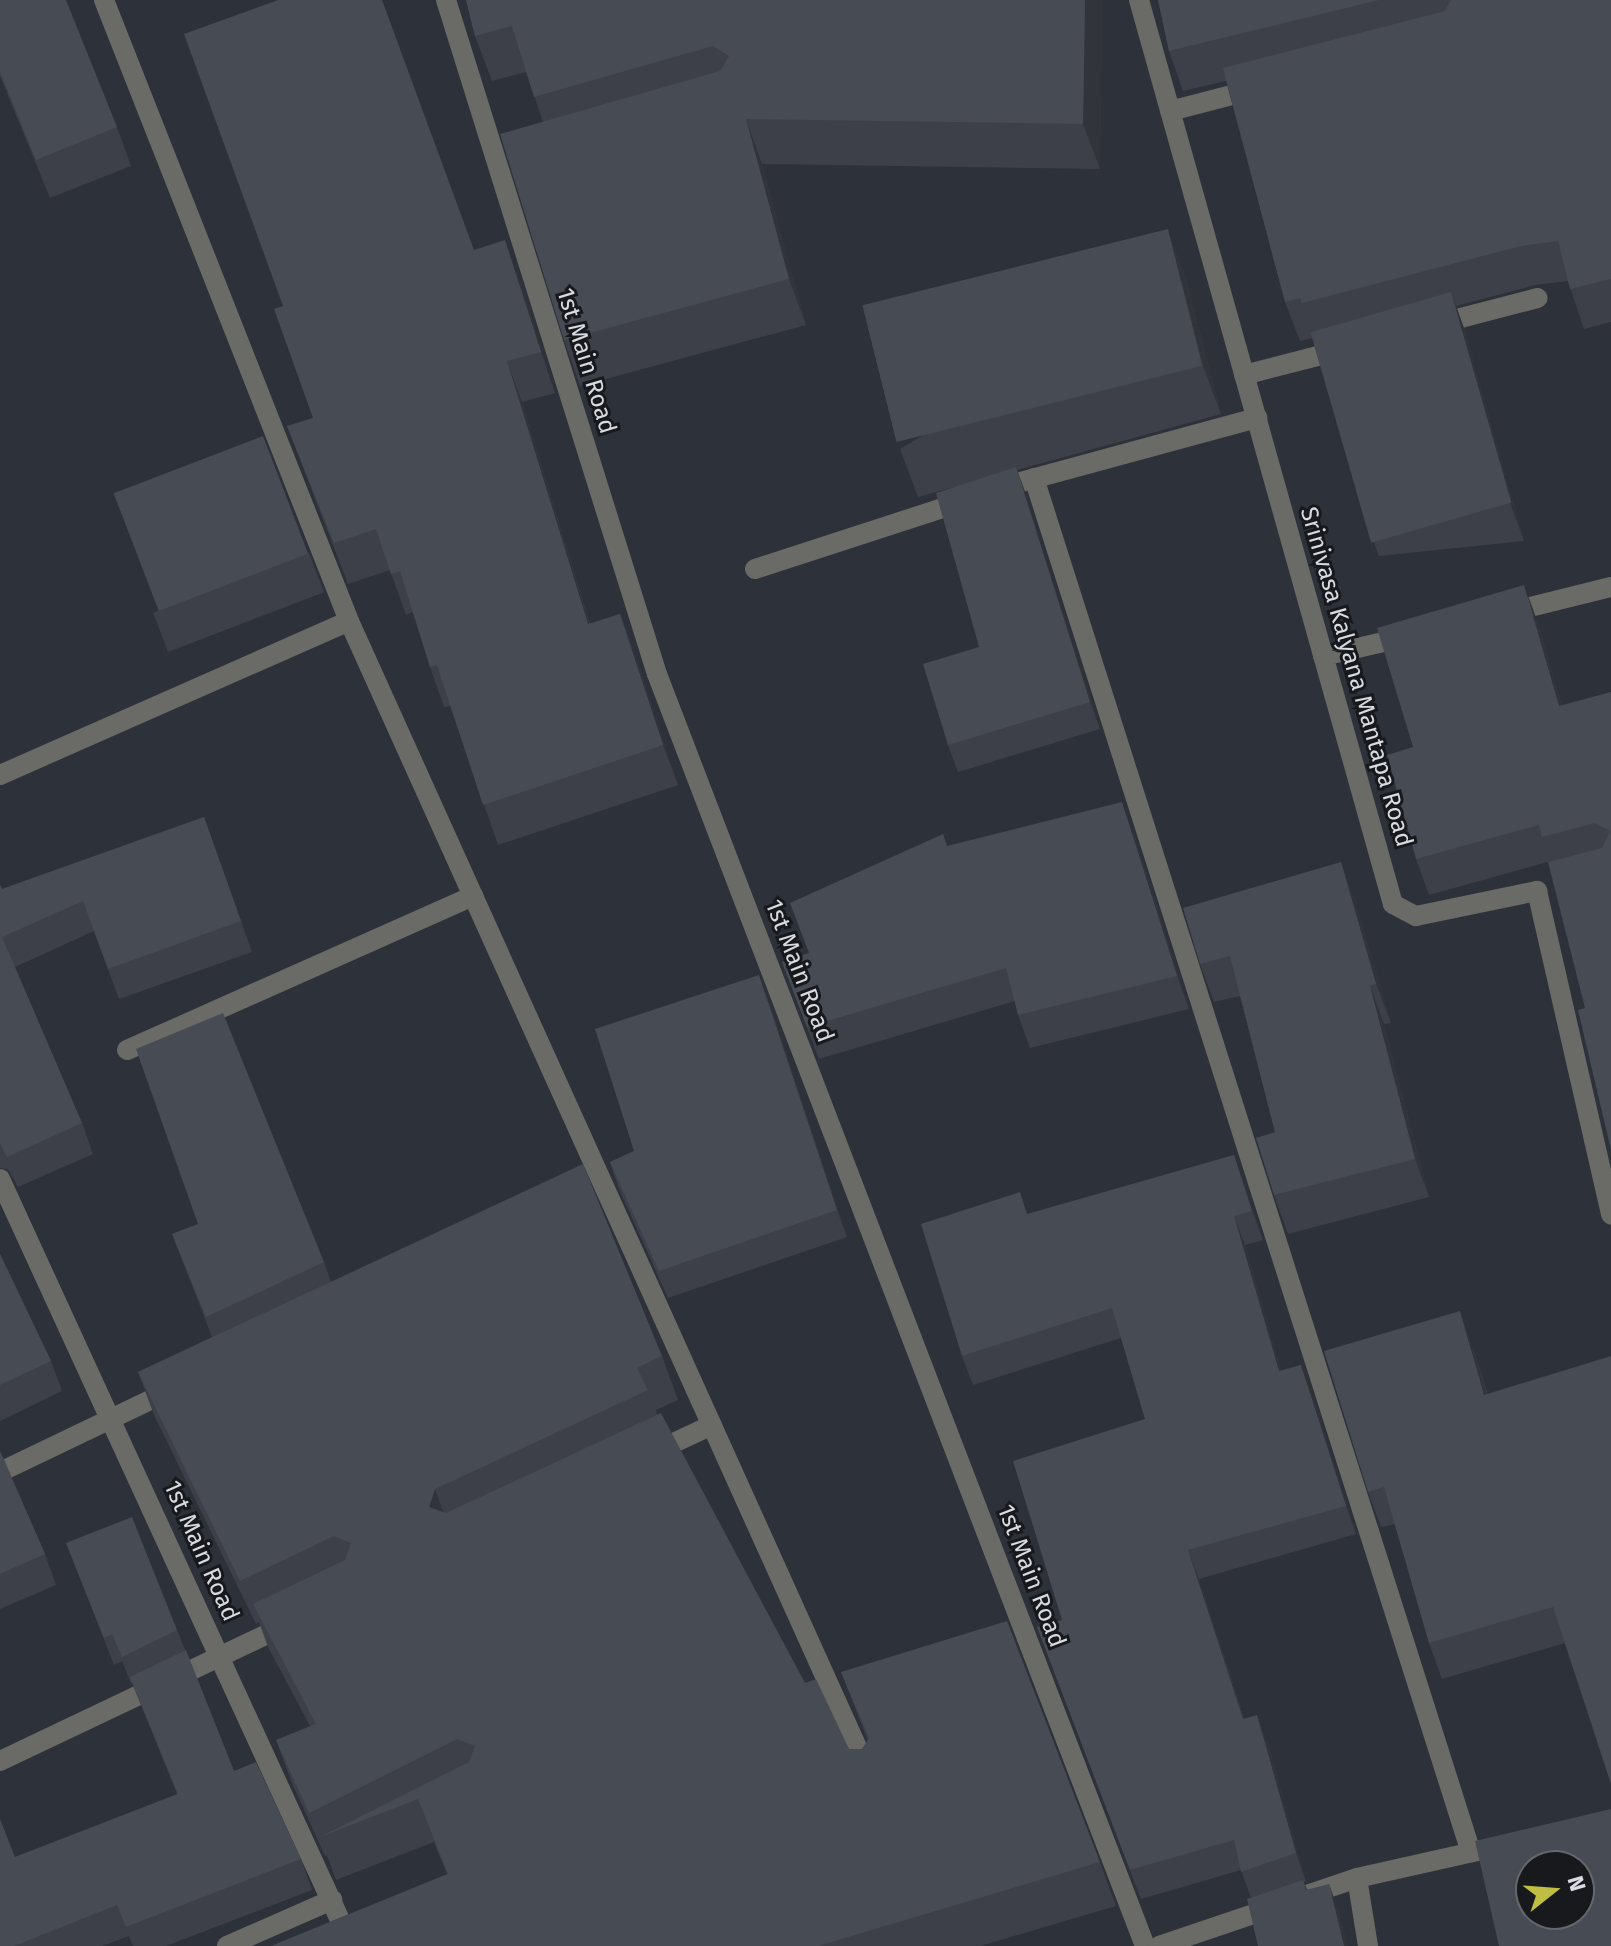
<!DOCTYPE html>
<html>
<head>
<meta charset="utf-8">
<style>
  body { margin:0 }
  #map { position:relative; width:1611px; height:1946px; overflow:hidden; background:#2d313a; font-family:"Fira Sans",sans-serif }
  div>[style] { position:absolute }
  .street>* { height:20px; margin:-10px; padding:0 10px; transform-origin:10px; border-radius:10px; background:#6a6a66 }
  .wall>* { inset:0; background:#3d4048; transform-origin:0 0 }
  .shaded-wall>* { inset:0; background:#32343b }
  .building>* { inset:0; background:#474b54; transform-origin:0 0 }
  span { translate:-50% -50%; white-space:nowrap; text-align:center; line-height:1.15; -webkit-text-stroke:6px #17191d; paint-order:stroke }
  .street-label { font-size:24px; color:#d8dbe1 }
  .north { position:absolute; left:1515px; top:1850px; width:80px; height:80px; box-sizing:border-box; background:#17191d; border:2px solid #64676b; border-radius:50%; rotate:73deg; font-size:22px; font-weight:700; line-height:32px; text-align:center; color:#d8dbe1 }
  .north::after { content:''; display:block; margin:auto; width:28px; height:36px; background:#bfbe42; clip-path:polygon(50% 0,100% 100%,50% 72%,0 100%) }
</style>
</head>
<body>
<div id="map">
  <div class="street">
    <i style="left:104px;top:0;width:668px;rotate:68.47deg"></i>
    <i style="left:349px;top:621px;width:1265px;rotate:65.72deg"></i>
    <i style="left:446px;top:0;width:706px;rotate:72.62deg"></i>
    <i style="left:657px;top:674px;width:1362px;rotate:69.01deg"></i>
    <i style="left:1139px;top:0;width:939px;rotate:74.31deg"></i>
    <i style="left:1393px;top:904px;width:26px;rotate:28deg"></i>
    <i style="left:1416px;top:916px;width:124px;rotate:-11.7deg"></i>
    <i style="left:1537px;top:891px;width:332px;rotate:77.1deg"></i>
    <i style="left:1170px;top:111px;width:88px;rotate:-14.5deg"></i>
    <i style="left:1434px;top:325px;width:107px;rotate:-14.6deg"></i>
    <i style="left:1244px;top:375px;width:100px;rotate:-14.5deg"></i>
    <i style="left:1034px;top:478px;width:1442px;rotate:72.36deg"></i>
    <i style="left:1021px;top:482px;width:245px;rotate:-15.2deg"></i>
    <i style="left:755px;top:569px;width:220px;rotate:-18deg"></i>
    <i style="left:1506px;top:613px;width:108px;rotate:-13.9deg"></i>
    <i style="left:1323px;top:656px;width:84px;rotate:-13deg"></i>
    <i style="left:0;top:775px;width:381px;rotate:-23.8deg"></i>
    <i style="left:127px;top:1050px;width:379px;rotate:-24deg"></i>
    <i style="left:0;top:1179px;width:844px;rotate:65.35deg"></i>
    <i style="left:652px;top:1453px;width:66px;rotate:-25deg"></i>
    <i style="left:0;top:1472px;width:192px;rotate:-25.6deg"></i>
    <i style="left:0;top:1761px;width:320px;rotate:-25.4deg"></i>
    <i style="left:1357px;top:1878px;width:69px;rotate:80.8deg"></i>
    <i style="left:1304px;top:1896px;width:56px;rotate:-18.8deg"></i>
    <i style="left:1357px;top:1878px;width:128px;rotate:-12.6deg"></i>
    <i style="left:227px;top:1946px;width:115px;rotate:-23.7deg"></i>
    <i style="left:1159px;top:1946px;width:121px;rotate:-18.7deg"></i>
  </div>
  <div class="wall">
    <i style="clip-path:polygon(0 0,117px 127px,131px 166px,50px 198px,0 76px)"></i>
    <i style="clip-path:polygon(466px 0,1102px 0,1100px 169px,762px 164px,806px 325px,580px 386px,564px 340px,543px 122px,526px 72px,492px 81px,475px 36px)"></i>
    <i style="clip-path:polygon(1158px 0,1611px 0,1611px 322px,1584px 329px,1568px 281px,1535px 285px,1456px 306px,1465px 331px,1524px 541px,1379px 556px,1365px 518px,1312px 338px,1300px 341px,1285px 302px,1226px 81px,1183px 91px,1169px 51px)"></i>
    <i style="clip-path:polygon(474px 250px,520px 280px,555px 393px,522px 402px,590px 624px,620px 614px,635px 654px,678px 785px,498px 845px,450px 706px,444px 707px,430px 667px,413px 612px,406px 615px,390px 570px,348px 584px,287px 426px,313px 418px)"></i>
    <i style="clip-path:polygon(1186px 278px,1221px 414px,1017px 470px,1100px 729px,958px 772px,948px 745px,979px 647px,958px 486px,918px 497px,900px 449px)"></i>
    <i style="left:309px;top:553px;width:42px;height:167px;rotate:69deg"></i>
    <i style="clip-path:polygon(1537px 620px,1562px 706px,1611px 692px,1611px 1150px,1585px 1008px,1551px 861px,1429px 895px,1416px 859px,1413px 747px)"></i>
    <i style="clip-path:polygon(204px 817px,252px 952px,119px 999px,94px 931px,15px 967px,82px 1123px,93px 1154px,18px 1187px,8px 1169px,0 1168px,0 885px,2px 889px)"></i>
    <i style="clip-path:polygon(943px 834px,947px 846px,1134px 834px,1189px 1009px,1030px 1048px,1018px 1015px,1015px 1001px,819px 1059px,782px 962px,809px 953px)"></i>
    <i style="clip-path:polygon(1341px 862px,1355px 901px,1391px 1023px,1384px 1024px,1429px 1197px,1288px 1234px,1274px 1195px,1275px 1132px,1240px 996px,1214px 1002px,1200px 964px)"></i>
    <i style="clip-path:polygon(769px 1002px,847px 1237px,668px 1298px,619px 1189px,610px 1162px,634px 1151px)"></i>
    <i style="clip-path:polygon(1234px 1155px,1263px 1240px,1245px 1245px,1281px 1370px,1312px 1394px,1356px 1534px,1199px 1579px,1244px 1718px,1268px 1743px,1306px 1882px,1304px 1882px,1307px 1889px,1339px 1911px,1347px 1946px,1258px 1946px,1251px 1898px,1241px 1870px,1141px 1899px,1048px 1656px,1145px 1419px,1121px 1338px,973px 1385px,962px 1356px,1028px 1214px)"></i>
    <i style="clip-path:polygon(198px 1224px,324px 1262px,331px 1282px,662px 1356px,678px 1400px,656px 1410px,657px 1414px,805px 1683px,849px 1749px,862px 1749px,868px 1741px,841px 1672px,1100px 1862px,1116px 1906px,980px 1946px,271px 1946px,447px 1874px,434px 1842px,336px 1880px,327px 1855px,325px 1856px,292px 1783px,276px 1740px,310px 1726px,268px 1647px,259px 1622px,256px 1624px,154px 1415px,138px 1372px,212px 1337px,172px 1234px)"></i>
    <i style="clip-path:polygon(0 1254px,51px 1361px,62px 1391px,0 1421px)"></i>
    <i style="clip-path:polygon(1473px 1347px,1565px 1643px,1442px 1679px,1429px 1643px,1395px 1524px,1381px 1527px,1368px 1492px)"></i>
    <i style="clip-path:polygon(0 1451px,45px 1554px,56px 1585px,0 1609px)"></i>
    <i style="clip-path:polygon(66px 1543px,177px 1630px,234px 1771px,301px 1859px,312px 1890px,166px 1946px,133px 1946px,129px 1936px,102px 1946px,0 1946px,15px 1857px,177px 1794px,132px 1683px,131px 1684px,122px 1661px,114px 1665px)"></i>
  </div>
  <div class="shaded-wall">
    <i style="clip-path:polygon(1085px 0,1102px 0,1100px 169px,1083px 124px)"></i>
    <i style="clip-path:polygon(746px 119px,762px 164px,806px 325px,789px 279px)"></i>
    <i style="clip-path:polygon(1168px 229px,1186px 278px,1221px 414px,1203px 366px)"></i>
    <i style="clip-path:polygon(505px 240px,520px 280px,555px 393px,541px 352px)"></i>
    <i style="clip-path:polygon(1451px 292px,1465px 331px,1524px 541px,1510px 503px)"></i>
    <i style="clip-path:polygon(507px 361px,522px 402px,602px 665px,588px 624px)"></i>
    <i style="clip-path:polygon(1016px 467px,1026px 494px,1100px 729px,1090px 702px)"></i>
    <i style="clip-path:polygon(1524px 585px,1537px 620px,1572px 742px,1559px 706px)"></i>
    <i style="clip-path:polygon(620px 614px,635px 654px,678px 785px,663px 745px)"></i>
    <i style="clip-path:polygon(1122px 802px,1134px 834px,1189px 1009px,1177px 976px)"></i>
    <i style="clip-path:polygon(1341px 862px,1355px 901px,1391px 1023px,1376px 984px)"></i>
    <i style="clip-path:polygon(759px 975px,769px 1002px,847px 1237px,837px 1210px)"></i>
    <i style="clip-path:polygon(1370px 986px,1384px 1024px,1429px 1197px,1415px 1159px)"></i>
    <i style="clip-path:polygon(1234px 1155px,1245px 1184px,1263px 1240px,1252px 1211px)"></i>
    <i style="clip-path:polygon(1234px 1216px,1245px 1245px,1290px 1400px,1279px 1371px)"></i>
    <i style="clip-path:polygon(1460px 1311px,1473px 1347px,1497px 1430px,1484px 1395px)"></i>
    <i style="clip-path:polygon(1301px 1365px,1312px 1394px,1356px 1534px,1346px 1506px)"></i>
    <i style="clip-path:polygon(435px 1489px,451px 1532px,429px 1507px)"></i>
    <i style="clip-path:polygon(1188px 1550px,1199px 1579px,1253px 1748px,1243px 1719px)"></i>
    <i style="clip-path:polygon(1257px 1715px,1268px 1743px,1306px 1882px,1296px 1853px)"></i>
    <i style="clip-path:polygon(1329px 1884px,1339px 1911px,1347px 1946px,1344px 1946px)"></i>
  </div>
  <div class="building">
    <i style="clip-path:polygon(0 0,66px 0,117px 127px,36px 160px,0 72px)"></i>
    <i style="clip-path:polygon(278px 0,382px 0,474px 250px,505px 240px,541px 352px,507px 361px,588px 624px,620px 614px,663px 745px,483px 805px,437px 665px,430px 667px,400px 571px,391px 574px,376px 529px,334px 543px,287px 426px,313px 418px,274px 309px,283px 306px,184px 34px)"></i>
    <i style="clip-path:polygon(466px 0,1085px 0,1083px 124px,746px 119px,789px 279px,564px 340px,500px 134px,720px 71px,729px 56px,713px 46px,534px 97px,512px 26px,475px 36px)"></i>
    <i style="clip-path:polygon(1158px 0,1379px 0,1169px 51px)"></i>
    <i style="clip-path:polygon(1451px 0,1611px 0,1611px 279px,1570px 289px,1558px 241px,1521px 246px,1302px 303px,1300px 298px,1285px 302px,1223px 68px,1445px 11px)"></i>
    <i style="left:1168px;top:229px;width:141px;height:315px;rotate:76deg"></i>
    <i style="left:1451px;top:292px;width:219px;height:146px;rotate:74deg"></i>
    <i style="left:263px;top:436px;width:126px;height:160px;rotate:69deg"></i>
    <i style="clip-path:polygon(1016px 467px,1090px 702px,948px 745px,923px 664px,979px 647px,936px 493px)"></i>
    <i style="clip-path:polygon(1524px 585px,1559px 706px,1611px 692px,1611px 1150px,1578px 1010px,1585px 1008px,1548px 862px,1602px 848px,1610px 831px,1595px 823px,1542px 837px,1539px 825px,1416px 859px,1387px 755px,1413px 747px,1377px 628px)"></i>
    <i style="clip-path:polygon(1122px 802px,1177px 976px,1018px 1015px,1006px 968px,807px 1027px,782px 962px,809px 953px,790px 903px,943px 834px,947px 846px)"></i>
    <i style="clip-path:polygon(204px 817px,241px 921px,108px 969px,83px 901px,2px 937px,82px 1123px,7px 1157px,0 1144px,0 885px,2px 889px)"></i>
    <i style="clip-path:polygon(1341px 862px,1376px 984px,1370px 986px,1415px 1159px,1274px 1195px,1256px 1138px,1275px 1132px,1230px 956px,1200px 964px,1183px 908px)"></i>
    <i style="clip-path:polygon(759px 975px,837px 1210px,659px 1271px,610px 1162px,634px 1151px,595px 1029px)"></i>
    <i style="clip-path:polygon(223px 1013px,324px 1262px,206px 1317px,172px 1234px,198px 1224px,136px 1049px)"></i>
    <i style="clip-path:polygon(1234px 1155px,1252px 1211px,1234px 1216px,1279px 1371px,1301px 1365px,1346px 1506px,1188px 1550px,1243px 1719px,1257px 1715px,1296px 1853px,1241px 1872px,1234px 1840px,1130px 1870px,1037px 1627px,1062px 1620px,1013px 1461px,1145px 1419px,1112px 1308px,962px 1356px,921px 1224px,1020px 1192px,1027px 1214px)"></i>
    <i style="clip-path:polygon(583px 1164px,662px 1356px,637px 1368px,648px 1390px,435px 1489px,429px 1507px,446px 1513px,661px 1413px,805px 1683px,816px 1679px,849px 1749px,862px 1749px,869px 1738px,841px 1672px,1007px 1621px,1100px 1862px,818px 1946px,271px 1946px,448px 1874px,418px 1799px,320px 1837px,469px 1762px,475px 1746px,457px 1739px,309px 1813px,276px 1740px,316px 1724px,253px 1604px,345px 1560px,351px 1543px,334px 1536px,240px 1581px,138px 1372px)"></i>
    <i style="clip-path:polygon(0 1254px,51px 1361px,0 1385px)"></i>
    <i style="clip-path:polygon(1460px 1311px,1484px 1395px,1611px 1356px,1611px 1784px,1553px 1607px,1429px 1643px,1384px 1487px,1368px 1492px,1324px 1351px)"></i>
    <i style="clip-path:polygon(0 1451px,45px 1554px,0 1574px)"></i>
    <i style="clip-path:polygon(132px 1517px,177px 1630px,122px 1657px,112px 1634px,104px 1638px,66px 1543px)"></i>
    <i style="clip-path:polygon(186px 1650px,234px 1771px,256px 1762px,301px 1859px,126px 1927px,117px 1905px,14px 1946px,0 1946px,0 1819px,15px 1857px,178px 1794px,130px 1677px)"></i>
    <i style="clip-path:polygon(evenodd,1611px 1809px,1611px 1946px,1499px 1946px,1475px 1841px,1611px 1809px,1531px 1866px,1579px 1866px,1579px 1914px,1531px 1914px,1531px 1866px)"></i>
    <i style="clip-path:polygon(1303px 1880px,1306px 1890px,1329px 1884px,1344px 1946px,1258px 1946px,1247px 1899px)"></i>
  </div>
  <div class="street-label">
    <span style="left:586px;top:361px;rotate:73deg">1st Main Road</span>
    <span style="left:1356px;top:677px;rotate:74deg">Srinivasa Kalyana Mantapa Road</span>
    <span style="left:799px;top:971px;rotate:69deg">1st Main Road</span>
    <span style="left:201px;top:1551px;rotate:66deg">1st Main Road</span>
    <span style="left:1031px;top:1576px;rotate:69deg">1st Main Road</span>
  </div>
  <div class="north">N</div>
</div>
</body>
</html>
